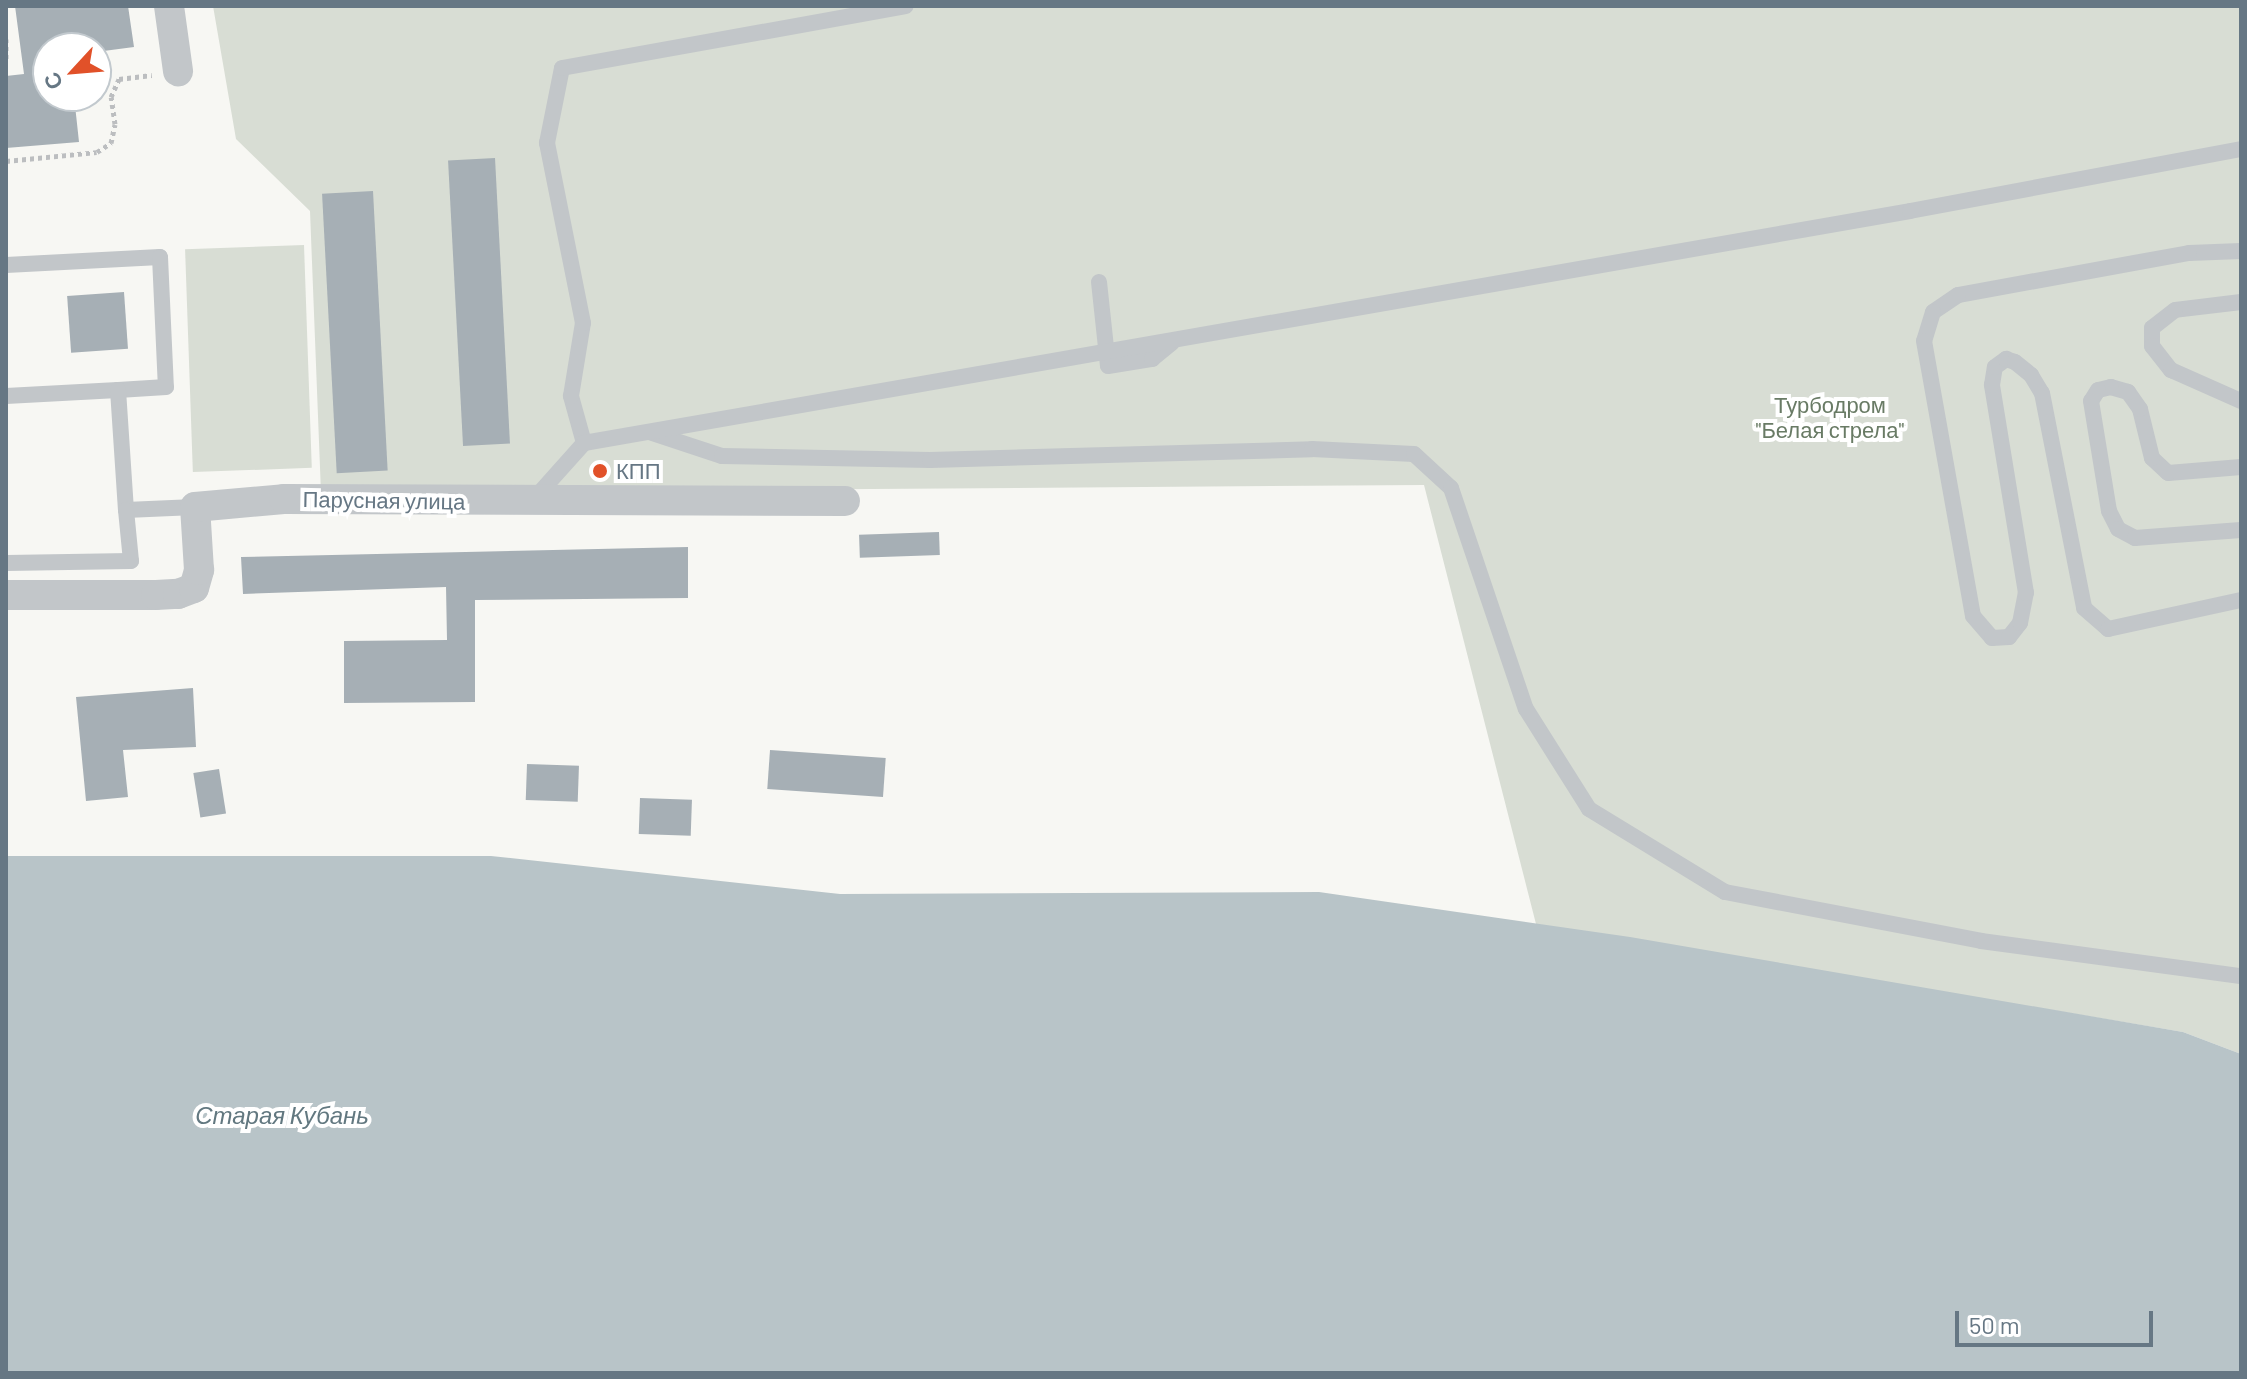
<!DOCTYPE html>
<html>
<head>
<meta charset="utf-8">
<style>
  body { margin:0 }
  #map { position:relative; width:2247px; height:1379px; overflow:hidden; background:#f7f7f3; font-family:Barlow,sans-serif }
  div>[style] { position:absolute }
  .green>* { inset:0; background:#d8ddd4; transform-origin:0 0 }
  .water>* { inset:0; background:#b8c4c8 }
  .building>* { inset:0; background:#a6afb5; transform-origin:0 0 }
  .path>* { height:5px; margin-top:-2.5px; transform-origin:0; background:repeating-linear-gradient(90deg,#bcbec0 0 4px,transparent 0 8px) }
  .lane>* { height:16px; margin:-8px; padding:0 8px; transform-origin:8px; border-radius:8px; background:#c2c6c9 }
  .street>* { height:30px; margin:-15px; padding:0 15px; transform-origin:15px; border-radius:15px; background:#c2c6c9 }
  .dots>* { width:22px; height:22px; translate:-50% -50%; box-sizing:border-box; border:4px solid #fff; border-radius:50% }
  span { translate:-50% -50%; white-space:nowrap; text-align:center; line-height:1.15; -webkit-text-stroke:8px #fff; paint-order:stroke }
  .park-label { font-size:22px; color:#697b65 }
  .poi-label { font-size:22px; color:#667784 }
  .left { translate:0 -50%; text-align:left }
  .street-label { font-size:22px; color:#667784 }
  .water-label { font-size:24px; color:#627880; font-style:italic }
  .frame { position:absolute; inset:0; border:8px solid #667784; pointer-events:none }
  .north { position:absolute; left:32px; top:32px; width:80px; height:80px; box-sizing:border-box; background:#fff; border:2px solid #c2c9ce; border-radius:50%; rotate:244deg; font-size:22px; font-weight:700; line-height:32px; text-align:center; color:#667784 }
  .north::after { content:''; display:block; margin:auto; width:28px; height:36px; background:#e15129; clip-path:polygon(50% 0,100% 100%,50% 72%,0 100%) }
  .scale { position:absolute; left:1955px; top:1311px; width:198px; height:36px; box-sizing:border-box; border:4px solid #667784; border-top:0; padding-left:10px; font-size:24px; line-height:28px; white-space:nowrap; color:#667784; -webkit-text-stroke:6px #fff; paint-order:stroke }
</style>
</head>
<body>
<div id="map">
  <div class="green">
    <i style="clip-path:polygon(213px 6px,2241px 6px,2241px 1054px,2183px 1032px,1536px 924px,1424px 485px,321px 493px,310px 211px,236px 139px)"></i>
    <i style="left:304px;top:245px;width:223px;height:119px;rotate:88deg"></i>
  </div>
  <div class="water">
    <i style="clip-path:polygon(6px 856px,491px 856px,840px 894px,1319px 892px,1630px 937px,2183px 1032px,2241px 1054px,2241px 1373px,6px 1373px)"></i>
  </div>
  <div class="building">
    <i style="clip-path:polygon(15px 6px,128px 6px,134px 47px,96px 52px,96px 48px,48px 48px,48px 96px,74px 96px,79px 142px,6px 148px,6px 76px,24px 74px)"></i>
    <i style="left:495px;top:158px;width:286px;height:47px;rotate:87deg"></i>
    <i style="left:373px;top:191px;width:280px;height:51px;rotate:87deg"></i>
    <i style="left:124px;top:292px;width:57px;height:57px;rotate:86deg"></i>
    <i style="left:939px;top:532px;width:23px;height:80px;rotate:88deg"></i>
    <i style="clip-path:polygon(688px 547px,688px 598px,475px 600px,475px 702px,344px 703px,344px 641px,447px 640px,446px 587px,243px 594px,241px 557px)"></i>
    <i style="clip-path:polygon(193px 688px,196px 747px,123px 750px,128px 797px,86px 801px,76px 697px)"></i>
    <i style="left:770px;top:750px;width:116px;height:39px;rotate:4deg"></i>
    <i style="left:527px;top:764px;width:52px;height:36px;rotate:2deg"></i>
    <i style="left:219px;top:769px;width:45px;height:26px;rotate:81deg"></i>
    <i style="left:640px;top:798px;width:52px;height:36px;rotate:2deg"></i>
  </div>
  <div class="path">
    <i style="left:6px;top:39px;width:20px;rotate:90deg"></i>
    <i style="left:6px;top:161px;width:91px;rotate:-5.6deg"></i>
    <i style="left:97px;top:152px;width:17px;rotate:-33deg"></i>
    <i style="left:111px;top:143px;width:19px;rotate:-78deg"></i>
    <i style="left:115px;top:124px;width:27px;rotate:-98deg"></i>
    <i style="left:111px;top:97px;width:20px;rotate:-66deg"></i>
    <i style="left:119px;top:79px;width:33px;rotate:-7deg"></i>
  </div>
  <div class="lane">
    <i style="left:2241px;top:251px;width:52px;rotate:177.8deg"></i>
    <i style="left:2189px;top:253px;width:235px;rotate:169.7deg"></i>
    <i style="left:1958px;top:295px;width:30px;rotate:146deg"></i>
    <i style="left:1933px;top:312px;width:30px;rotate:107deg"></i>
    <i style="left:1924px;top:341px;width:279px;rotate:79.9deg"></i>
    <i style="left:1973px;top:616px;width:29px;rotate:49deg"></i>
    <i style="left:1992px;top:638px;width:17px;rotate:-3deg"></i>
    <i style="left:2009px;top:637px;width:18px;rotate:-52deg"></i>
    <i style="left:2020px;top:623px;width:31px;rotate:-79deg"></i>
    <i style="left:2026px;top:593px;width:211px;rotate:-99.3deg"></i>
    <i style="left:1992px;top:385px;width:18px;rotate:-81deg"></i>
    <i style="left:1995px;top:367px;width:14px;rotate:-36deg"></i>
    <i style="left:2006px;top:359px;width:9px;rotate:18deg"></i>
    <i style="left:2015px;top:362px;width:21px;rotate:39deg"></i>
    <i style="left:2031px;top:375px;width:21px;rotate:59deg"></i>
    <i style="left:2042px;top:393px;width:219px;rotate:78.9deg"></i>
    <i style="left:2084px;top:608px;width:32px;rotate:41deg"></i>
    <i style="left:2108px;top:629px;width:136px;rotate:-12.3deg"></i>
    <i style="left:6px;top:265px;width:154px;rotate:-3deg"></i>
    <i style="left:160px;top:257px;width:130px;rotate:87.4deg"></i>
    <i style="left:166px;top:387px;width:48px;rotate:176.4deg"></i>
    <i style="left:1099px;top:282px;width:84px;rotate:83.9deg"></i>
    <i style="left:1108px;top:366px;width:45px;rotate:-9deg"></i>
    <i style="left:1152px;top:359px;width:26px;rotate:-39deg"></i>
    <i style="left:2241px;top:302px;width:66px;rotate:173.1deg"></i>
    <i style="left:2175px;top:310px;width:29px;rotate:142deg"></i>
    <i style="left:2152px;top:328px;width:18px;rotate:90deg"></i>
    <i style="left:2152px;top:346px;width:31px;rotate:52deg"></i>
    <i style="left:2171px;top:370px;width:77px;rotate:23.9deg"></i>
    <i style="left:6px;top:396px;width:112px;rotate:-3.1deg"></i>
    <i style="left:118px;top:390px;width:120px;rotate:86.2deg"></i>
    <i style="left:126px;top:510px;width:69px;rotate:-2.5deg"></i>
    <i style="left:649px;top:432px;width:77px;rotate:18.2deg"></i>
    <i style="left:722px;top:456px;width:208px;rotate:1.1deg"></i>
    <i style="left:930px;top:460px;width:382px;rotate:-1.6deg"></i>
    <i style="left:1312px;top:449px;width:102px;rotate:2.8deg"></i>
    <i style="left:1414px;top:454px;width:50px;rotate:42.6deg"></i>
    <i style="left:1451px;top:488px;width:233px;rotate:71.3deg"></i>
    <i style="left:1526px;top:709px;width:118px;rotate:57.8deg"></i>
    <i style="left:1589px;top:809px;width:159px;rotate:31.4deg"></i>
    <i style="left:1725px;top:892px;width:261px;rotate:10.8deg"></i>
    <i style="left:1981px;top:941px;width:262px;rotate:7.7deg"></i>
    <i style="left:584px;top:443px;width:49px;rotate:-105.5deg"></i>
    <i style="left:571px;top:396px;width:74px;rotate:-80.7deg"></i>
    <i style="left:583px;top:323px;width:184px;rotate:-101.3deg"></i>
    <i style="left:547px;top:143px;width:76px;rotate:-78.7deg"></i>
    <i style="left:562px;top:68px;width:349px;rotate:-10.2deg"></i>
    <i style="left:2241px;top:467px;width:73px;rotate:175.3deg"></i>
    <i style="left:2168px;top:473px;width:22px;rotate:-137deg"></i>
    <i style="left:2152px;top:458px;width:50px;rotate:-103.8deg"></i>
    <i style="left:2140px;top:409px;width:21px;rotate:-125deg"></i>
    <i style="left:2128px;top:392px;width:18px;rotate:-164deg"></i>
    <i style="left:2111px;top:387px;width:13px;rotate:167deg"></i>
    <i style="left:2098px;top:390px;width:13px;rotate:122deg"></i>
    <i style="left:2091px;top:401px;width:111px;rotate:80.7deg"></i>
    <i style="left:2109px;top:511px;width:20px;rotate:63deg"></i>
    <i style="left:2118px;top:529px;width:19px;rotate:28deg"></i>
    <i style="left:2135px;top:538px;width:106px;rotate:-4.3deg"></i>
    <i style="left:534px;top:499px;width:75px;rotate:-48.2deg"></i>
    <i style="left:584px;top:443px;width:1346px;rotate:-9.92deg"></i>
    <i style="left:1910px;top:211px;width:337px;rotate:-10.6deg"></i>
    <i style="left:6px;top:563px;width:125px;rotate:-0.9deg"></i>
    <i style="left:131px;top:561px;width:51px;rotate:-95.6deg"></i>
  </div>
  <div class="street">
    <i style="left:169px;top:6px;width:66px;rotate:82.1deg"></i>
    <i style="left:6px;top:595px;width:150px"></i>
    <i style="left:156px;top:595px;width:22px;rotate:-3deg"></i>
    <i style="left:178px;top:594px;width:17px;rotate:-21deg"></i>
    <i style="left:194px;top:588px;width:19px;rotate:-74deg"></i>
    <i style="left:199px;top:570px;width:63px;rotate:-93.6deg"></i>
    <i style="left:195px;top:507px;width:89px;rotate:-5.1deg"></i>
    <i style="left:284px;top:499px;width:561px;rotate:0.2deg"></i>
  </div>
  <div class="dots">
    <i style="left:600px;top:471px;background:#e15129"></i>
  </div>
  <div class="park-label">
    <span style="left:1830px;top:417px">Турбодром<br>"Белая стрела"</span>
  </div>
  <div class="poi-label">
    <span class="left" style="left:616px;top:471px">КПП</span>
  </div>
  <div class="street-label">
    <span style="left:384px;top:500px;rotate:1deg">Парусная улица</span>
  </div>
  <div class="water-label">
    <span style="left:282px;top:1115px">Старая Кубань</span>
  </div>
  <div class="frame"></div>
  <div class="north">С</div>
  <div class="scale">50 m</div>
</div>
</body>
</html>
